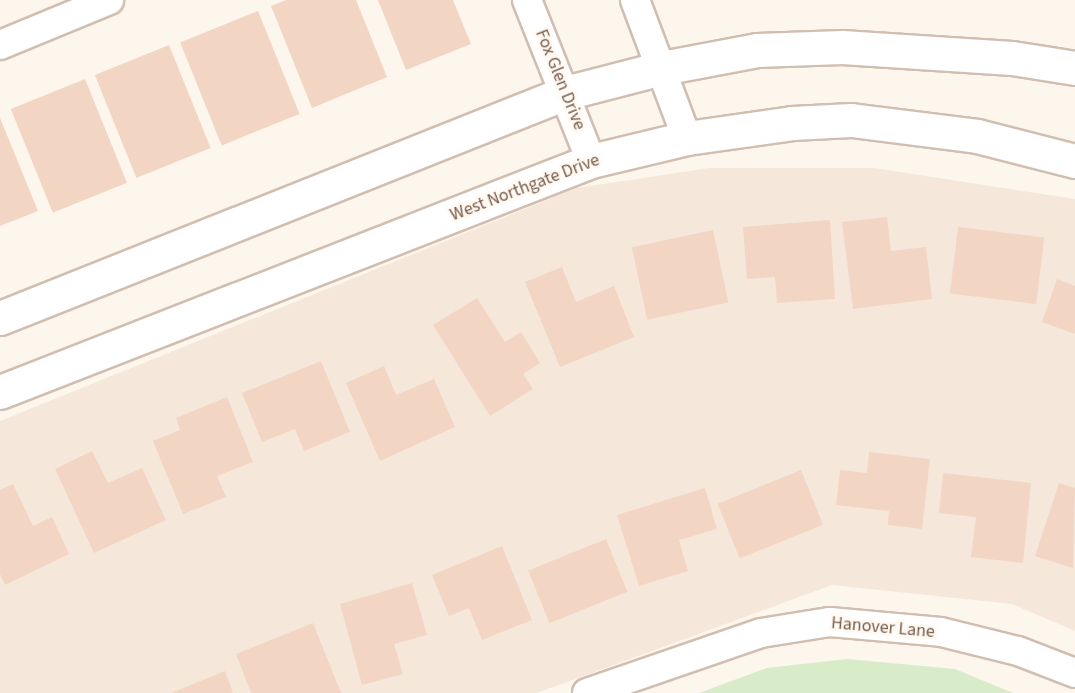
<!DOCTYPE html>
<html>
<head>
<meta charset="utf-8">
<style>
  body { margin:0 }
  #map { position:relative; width:1075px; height:693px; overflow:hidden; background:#fdf6ec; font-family:"Source Sans 3",sans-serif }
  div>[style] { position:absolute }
  .residential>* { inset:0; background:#f5e8da }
  .green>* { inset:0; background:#d8ecc9 }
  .building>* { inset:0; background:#f3d5c3; transform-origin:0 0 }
  .roads { filter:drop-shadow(2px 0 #d1beb0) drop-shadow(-2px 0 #d1beb0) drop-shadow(0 2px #d1beb0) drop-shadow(0 -2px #d1beb0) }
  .street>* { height:28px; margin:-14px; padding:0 14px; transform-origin:14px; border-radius:14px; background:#fff }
  .secondary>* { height:33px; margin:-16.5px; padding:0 16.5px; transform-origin:16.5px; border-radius:16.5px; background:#fff }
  span { translate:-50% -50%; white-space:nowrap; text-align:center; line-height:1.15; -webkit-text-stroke:6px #fffaf3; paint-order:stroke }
  .street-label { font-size:18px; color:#7a5c4d }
</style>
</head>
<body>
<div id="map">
  <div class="residential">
    <i style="clip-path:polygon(709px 168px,874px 168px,1075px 199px,1075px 631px,1012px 604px,832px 585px,537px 693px,0 693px,0 421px,577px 188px)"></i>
  </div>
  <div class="green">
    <i style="clip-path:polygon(847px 659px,955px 669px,1013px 693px,699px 693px,767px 668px)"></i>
  </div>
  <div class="building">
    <i style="clip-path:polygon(286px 0,356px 0,387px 77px,312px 108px,271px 6px)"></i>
    <i style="clip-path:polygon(378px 0,453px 0,471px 44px,406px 70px)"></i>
    <i style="left:258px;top:11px;width:111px;height:84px;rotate:68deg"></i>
    <i style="left:169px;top:45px;width:111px;height:80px;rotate:68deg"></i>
    <i style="left:85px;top:79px;width:112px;height:80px;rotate:68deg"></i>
    <i style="clip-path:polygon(0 118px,38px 211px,0 226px)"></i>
    <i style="clip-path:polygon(887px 217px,891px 251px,926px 247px,932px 299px,853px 309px,842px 222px)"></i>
    <i style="clip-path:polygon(830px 220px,835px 299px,777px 303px,775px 277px,747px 279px,743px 227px)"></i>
    <i style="left:958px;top:227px;width:87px;height:67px;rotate:7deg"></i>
    <i style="left:713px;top:230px;width:74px;height:83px;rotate:78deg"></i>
    <i style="clip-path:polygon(562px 267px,576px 302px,614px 286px,634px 337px,560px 367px,525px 282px)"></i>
    <i style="clip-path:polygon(1057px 279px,1075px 286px,1075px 334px,1042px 322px)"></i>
    <i style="clip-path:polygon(477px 298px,505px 342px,521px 332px,540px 363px,523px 374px,533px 389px,490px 416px,433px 325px)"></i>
    <i style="clip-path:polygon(321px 361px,350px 432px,304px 451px,295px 429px,262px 442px,242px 393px)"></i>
    <i style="clip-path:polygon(384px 366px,396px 395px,434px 379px,455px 427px,380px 461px,346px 383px)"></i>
    <i style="clip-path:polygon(227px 397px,253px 462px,217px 476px,226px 497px,183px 514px,153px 441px,180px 430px,176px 418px)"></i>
    <i style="clip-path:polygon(92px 451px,108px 483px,142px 468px,166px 520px,94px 553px,55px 469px)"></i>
    <i style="clip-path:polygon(869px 452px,930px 459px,922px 529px,888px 525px,889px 511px,836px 505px,840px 470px,867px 473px)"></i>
    <i style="left:801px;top:470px;width:59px;height:90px;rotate:68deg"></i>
    <i style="clip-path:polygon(943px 473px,1031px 483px,1023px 563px,971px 557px,976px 517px,939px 513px)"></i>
    <i style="clip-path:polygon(1059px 483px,1075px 488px,1073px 568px,1035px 556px)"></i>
    <i style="clip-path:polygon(13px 484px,33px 526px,52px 517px,69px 554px,5px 585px,0 574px,0 490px)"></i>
    <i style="clip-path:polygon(705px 488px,717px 529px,679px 540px,688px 571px,639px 586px,617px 515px)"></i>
    <i style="left:606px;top:539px;width:57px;height:84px;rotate:68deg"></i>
    <i style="clip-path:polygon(502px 546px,532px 620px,482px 640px,469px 608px,449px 616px,432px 575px)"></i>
    <i style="clip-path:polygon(412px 583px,427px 635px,394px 644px,403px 674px,362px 685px,340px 604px)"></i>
    <i style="clip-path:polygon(313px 623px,341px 693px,251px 693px,236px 654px)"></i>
    <i style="clip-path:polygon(225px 671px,233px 693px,171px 693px)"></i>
  </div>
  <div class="roads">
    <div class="street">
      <i style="left:527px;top:0;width:173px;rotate:68.3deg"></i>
      <i style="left:635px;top:0;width:147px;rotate:69.4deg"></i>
      <i style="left:0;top:45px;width:118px;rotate:-22.4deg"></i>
      <i style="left:587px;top:693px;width:184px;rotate:-19deg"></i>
      <i style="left:761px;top:633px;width:70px;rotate:-9.1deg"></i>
      <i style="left:830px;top:622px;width:111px;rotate:5.1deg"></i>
      <i style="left:941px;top:632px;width:79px;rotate:13.9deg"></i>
      <i style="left:1018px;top:651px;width:61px;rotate:21.1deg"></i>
    </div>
    <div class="secondary">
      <i style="left:0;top:318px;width:608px;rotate:-21.71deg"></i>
      <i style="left:565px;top:93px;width:100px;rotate:-14.5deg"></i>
      <i style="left:662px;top:68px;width:97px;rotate:-10.7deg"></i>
      <i style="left:757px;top:50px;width:85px;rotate:-2deg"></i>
      <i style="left:842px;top:47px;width:170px;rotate:3.7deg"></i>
      <i style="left:1012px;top:58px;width:64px;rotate:9deg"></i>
      <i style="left:0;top:392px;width:635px;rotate:-21.35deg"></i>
      <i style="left:591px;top:161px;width:99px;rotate:-13.5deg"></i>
      <i style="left:687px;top:138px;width:106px;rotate:-8.1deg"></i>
      <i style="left:792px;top:123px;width:59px;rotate:-2.9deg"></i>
      <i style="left:851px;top:120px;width:127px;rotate:7.2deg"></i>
      <i style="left:977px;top:136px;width:101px;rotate:14.3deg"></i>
    </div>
  </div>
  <div class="street-label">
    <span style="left:560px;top:80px;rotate:68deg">Fox Glen Drive</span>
    <span style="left:525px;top:188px;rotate:-21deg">West Northgate Drive</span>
    <span style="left:883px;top:628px;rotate:5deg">Hanover Lane</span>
  </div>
</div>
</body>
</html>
